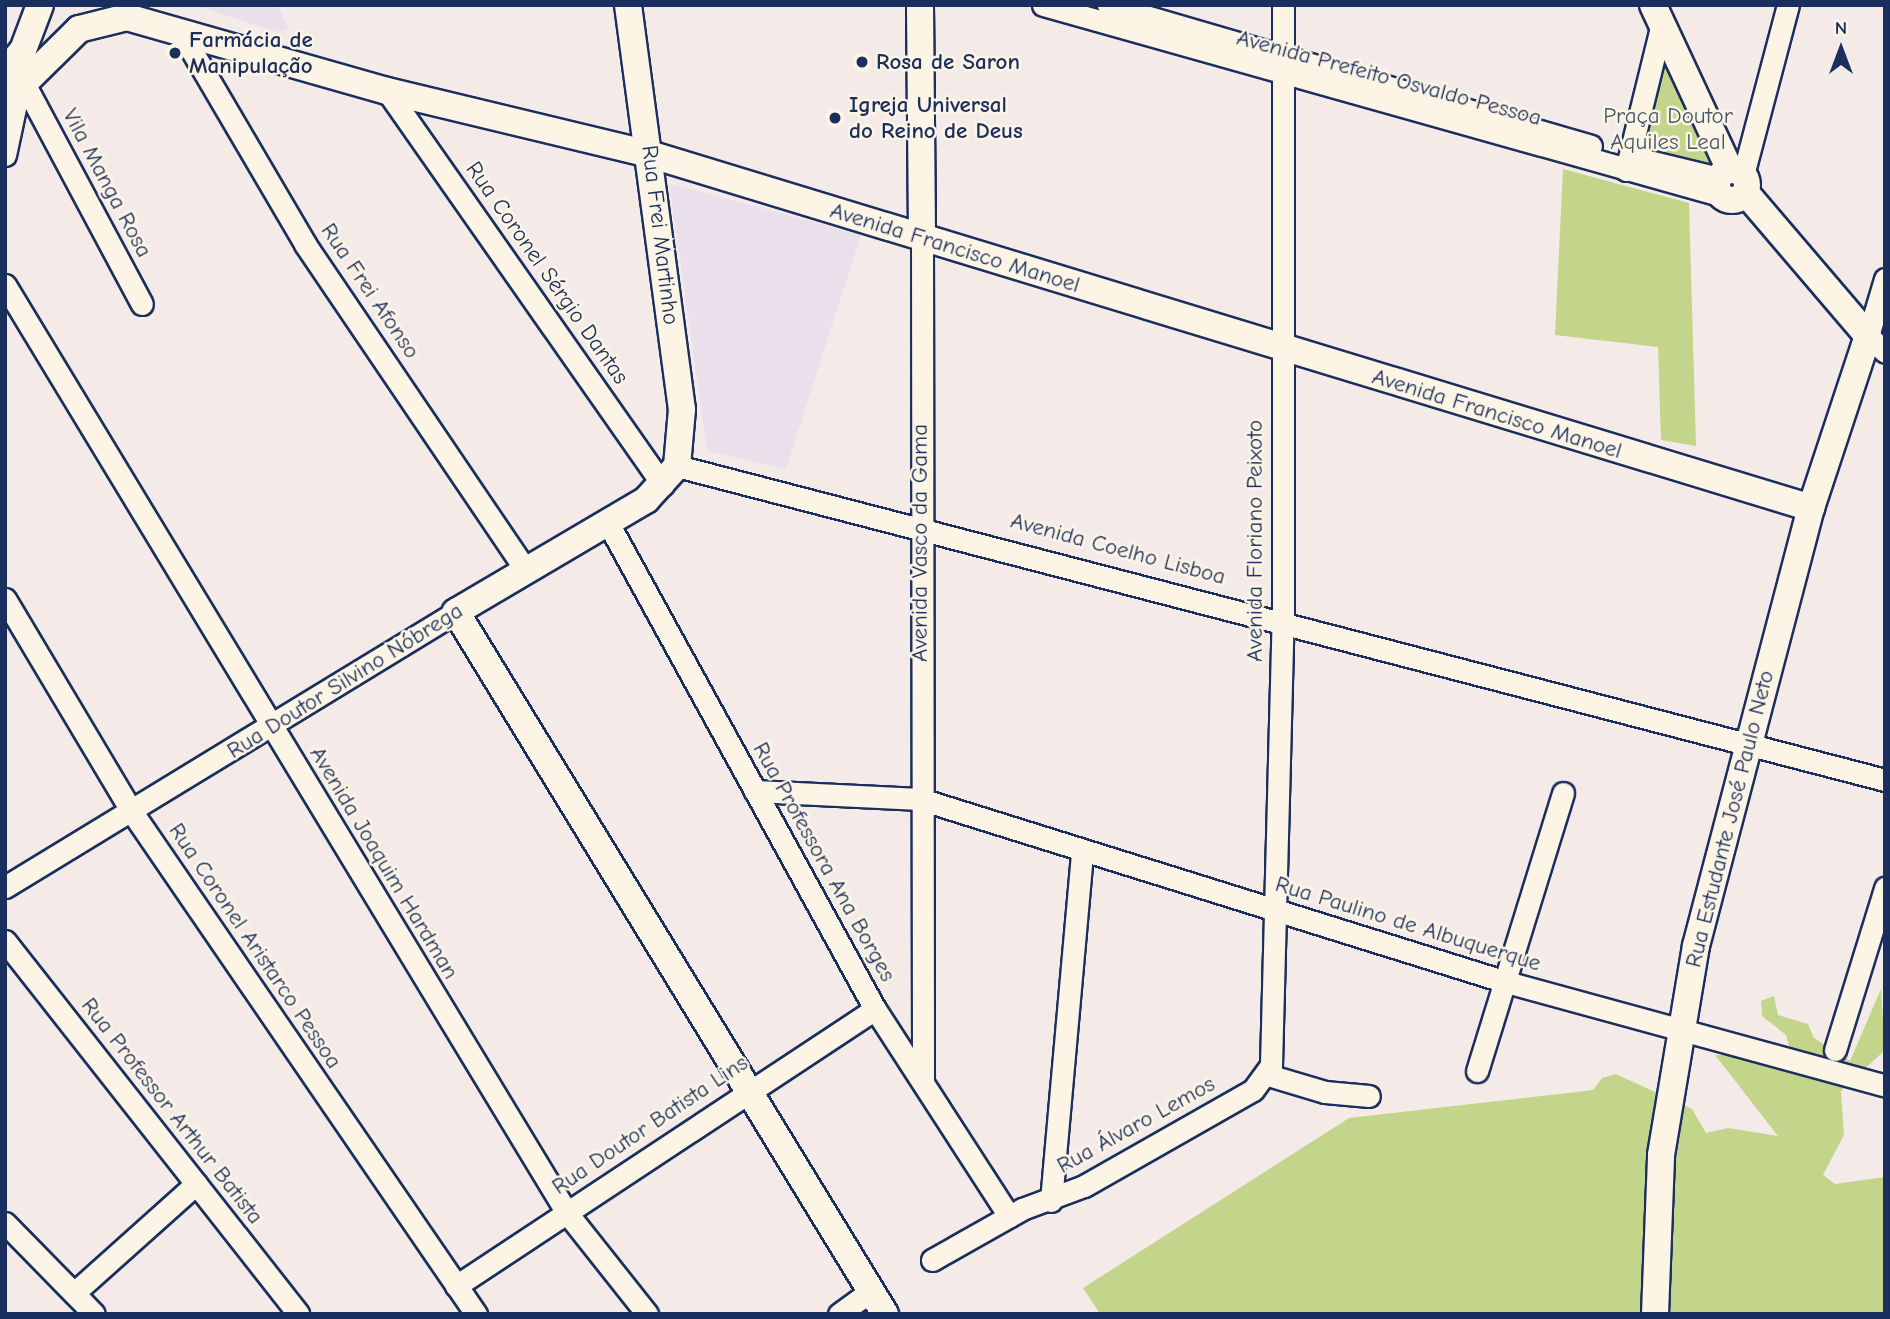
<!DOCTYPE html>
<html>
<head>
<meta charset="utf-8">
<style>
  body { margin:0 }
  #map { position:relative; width:1890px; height:1319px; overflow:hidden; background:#f4ebe8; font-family:"Comic Neue",sans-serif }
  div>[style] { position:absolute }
  .built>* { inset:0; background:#eae0ec }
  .green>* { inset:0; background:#c2d58a }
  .roads { filter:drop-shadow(2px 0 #1b2f5e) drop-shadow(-2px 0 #1b2f5e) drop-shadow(0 2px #1b2f5e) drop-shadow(0 -2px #1b2f5e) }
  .minor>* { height:21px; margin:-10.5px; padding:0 10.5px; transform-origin:10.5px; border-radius:10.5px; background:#fcf5e5 }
  .major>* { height:26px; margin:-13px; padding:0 13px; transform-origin:13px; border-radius:13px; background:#fcf5e5 }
  .major>.ring { margin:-13px; padding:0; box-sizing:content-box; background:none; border:26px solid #fcf5e5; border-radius:50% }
  .dots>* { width:19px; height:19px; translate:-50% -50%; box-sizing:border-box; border:4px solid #fcf5e5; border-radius:50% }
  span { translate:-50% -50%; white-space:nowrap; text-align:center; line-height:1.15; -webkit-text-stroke:5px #fcf5e5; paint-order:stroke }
  .poi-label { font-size:23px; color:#1b2f5e; font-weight:700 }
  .left { translate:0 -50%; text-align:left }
  .street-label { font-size:23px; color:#1b2f5e }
  .park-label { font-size:23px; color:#455869 }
  .frame { position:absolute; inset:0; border:7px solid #1b2f5e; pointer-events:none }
  .north { position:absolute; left:1806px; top:14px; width:70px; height:70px; -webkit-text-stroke:5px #fcf5e5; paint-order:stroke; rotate:0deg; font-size:19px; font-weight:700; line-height:28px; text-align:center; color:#1b2f5e }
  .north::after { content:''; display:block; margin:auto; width:24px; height:32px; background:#1b2f5e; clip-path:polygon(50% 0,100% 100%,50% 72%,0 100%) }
</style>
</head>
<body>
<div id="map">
  <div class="built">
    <i style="clip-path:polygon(193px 5px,277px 5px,289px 28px,278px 32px)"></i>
    <i style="clip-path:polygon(669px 183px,861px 235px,786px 469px,707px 451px)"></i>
  </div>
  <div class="green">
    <i style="clip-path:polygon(1667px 57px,1713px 163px,1703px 169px,1637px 151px,1655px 58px)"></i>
    <i style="clip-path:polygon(1563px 169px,1689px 203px,1696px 446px,1661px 440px,1658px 347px,1555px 335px)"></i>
    <i style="clip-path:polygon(1881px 989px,1885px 1050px,1841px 1091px,1844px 1135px,1823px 1175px,1835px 1184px,1885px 1177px,1885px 1314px,1100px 1314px,1083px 1288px,1349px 1118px,1593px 1090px,1602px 1078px,1616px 1074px,1692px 1109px,1706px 1133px,1728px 1128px,1778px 1136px,1715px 1055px,1792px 1056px,1786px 1035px,1762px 1016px,1761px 1001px,1774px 996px,1778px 1015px,1808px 1024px,1814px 1038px,1850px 1061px)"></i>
  </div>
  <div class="roads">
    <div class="minor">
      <i style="left:1043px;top:5px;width:706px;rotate:15.69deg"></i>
      <i style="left:1108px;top:5px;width:503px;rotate:16.27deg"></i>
      <i style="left:182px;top:34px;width:243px;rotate:59.6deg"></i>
      <i style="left:305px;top:244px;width:394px;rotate:55.9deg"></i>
      <i style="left:26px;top:87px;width:246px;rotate:61.9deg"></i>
      <i style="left:387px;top:91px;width:481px;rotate:55deg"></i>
      <i style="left:5px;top:155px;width:62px;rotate:-78deg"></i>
      <i style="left:1636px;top:158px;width:85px;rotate:13.5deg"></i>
      <i style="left:1626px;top:170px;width:147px;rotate:-76.2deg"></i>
      <i style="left:1743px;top:175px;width:176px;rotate:-75.2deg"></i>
      <i style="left:922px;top:238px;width:843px;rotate:89.93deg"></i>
      <i style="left:1885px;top:279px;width:59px;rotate:106.6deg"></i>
      <i style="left:1868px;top:336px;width:23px;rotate:43deg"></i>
      <i style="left:5px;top:285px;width:1085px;rotate:58.8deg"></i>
      <i style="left:567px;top:1213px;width:129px;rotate:51.6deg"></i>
      <i style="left:677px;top:466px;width:1248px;rotate:14.57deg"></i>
      <i style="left:608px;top:523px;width:555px;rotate:61.22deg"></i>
      <i style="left:875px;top:1009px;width:247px;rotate:57.1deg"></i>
      <i style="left:5px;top:599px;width:248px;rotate:59.2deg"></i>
      <i style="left:132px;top:812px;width:609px;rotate:55.58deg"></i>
      <i style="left:755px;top:791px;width:165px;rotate:2.8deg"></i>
      <i style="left:920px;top:799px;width:614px;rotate:17.34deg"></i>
      <i style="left:1506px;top:982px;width:393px;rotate:15.3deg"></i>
      <i style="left:5px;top:887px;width:528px;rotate:-31.37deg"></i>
      <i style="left:5px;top:941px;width:474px;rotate:51.8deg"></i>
      <i style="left:1835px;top:1050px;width:170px;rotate:-72.8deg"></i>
      <i style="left:1477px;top:1071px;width:291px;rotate:-72.8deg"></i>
      <i style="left:1268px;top:1075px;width:59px;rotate:16.6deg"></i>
      <i style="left:1325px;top:1092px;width:44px;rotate:5.2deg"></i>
      <i style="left:1051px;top:1201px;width:348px;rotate:-84.9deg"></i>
      <i style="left:5px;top:1223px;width:127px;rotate:45.6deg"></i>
      <i style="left:932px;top:1260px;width:103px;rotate:-29.5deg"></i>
      <i style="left:1022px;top:1209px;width:66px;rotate:-20.4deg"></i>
      <i style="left:1084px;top:1186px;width:194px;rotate:-29.6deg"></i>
      <i style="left:1253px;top:1090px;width:31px;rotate:-54deg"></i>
      <i style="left:1271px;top:1065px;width:445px;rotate:-88.5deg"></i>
      <i style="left:1283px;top:620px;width:615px;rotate:-90deg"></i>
      <i style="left:456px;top:1286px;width:502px;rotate:-33.47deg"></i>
      <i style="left:74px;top:1293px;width:164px;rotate:-41.8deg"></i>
      <i style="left:839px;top:1314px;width:39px;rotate:-36deg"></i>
    </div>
    <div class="major">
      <i style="left:628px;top:5px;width:408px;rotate:82.4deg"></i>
      <i style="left:682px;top:409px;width:57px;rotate:95deg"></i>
      <i style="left:677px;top:466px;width:46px;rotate:132.4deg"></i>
      <i style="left:646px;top:500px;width:221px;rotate:149.5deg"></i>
      <i style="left:456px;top:612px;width:823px;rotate:58.57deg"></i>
      <i style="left:920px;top:5px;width:233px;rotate:89.5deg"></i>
      <i style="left:1653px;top:5px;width:182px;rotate:65deg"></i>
      <i style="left:5px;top:72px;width:28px;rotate:-51deg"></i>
      <i style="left:23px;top:50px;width:48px;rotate:-69.3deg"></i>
      <i style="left:5px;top:102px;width:104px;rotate:-44.6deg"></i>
      <i style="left:79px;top:29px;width:49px;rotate:-14deg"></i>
      <i style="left:127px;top:17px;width:270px;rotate:15.9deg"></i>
      <i style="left:387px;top:91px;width:269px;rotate:13.5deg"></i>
      <i style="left:649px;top:154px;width:1215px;rotate:16.94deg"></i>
      <i class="ring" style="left:1717px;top:170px;width:4px;height:4px"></i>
      <i style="left:1655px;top:1314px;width:159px;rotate:-87.8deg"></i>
      <i style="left:1661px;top:1155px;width:212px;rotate:-80.5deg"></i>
      <i style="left:1696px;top:946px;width:453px;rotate:-75.3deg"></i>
      <i style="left:1811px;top:508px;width:181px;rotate:-71.7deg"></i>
      <i style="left:1868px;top:336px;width:189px;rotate:-130.5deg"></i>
    </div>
  </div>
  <div class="dots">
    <i style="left:175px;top:53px;background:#1b2f5e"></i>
    <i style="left:862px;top:62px;background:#1b2f5e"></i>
    <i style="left:835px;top:118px;background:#1b2f5e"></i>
  </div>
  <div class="poi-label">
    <span class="left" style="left:189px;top:53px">Farmácia de<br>Manipulação</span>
    <span class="left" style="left:876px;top:62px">Rosa de Saron</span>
    <span class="left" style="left:849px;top:118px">Igreja Universal<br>do Reino de Deus</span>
  </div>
  <div class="street-label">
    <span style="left:1389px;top:78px;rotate:15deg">Avenida Prefeito Osvaldo Pessoa</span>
    <span style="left:107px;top:183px;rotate:62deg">Vila Manga Rosa</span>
    <span style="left:660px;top:235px;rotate:83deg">Rua Frei Martinho</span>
    <span style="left:955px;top:248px;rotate:17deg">Avenida Francisco Manoel</span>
    <span style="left:547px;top:273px;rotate:55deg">Rua Coronel Sérgio Dantas</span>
    <span style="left:370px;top:291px;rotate:56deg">Rua Frei Afonso</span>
    <span style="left:1497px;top:414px;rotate:17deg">Avenida Francisco Manoel</span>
    <span style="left:1255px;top:541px;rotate:-90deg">Avenida Floriano Peixoto</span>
    <span style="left:920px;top:543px;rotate:-90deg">Avenida Vasco da Gama</span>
    <span style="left:1118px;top:549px;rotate:15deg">Avenida Coelho Lisboa</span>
    <span style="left:345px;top:681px;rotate:-32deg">Rua Doutor Silvino Nóbrega</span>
    <span style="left:1730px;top:819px;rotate:-76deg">Rua Estudante José Paulo Neto</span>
    <span style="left:824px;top:862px;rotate:61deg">Rua Professora Ana Borges</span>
    <span style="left:384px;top:863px;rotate:59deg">Avenida Joaquim Hardman</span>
    <span style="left:1408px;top:924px;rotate:17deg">Rua Paulino de Albuquerque</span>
    <span style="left:255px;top:946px;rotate:56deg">Rua Coronel Aristarco Pessoa</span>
    <span style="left:172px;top:1111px;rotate:52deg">Rua Professor Arthur Batista</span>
    <span style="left:650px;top:1125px;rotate:-34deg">Rua Doutor Batista Lins</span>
    <span style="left:1136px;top:1125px;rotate:-29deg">Rua Álvaro Lemos</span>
  </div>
  <div class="park-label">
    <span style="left:1668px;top:129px">Praça Doutor<br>Aquiles Leal</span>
  </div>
  <div class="frame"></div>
  <div class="north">N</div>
</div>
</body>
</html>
